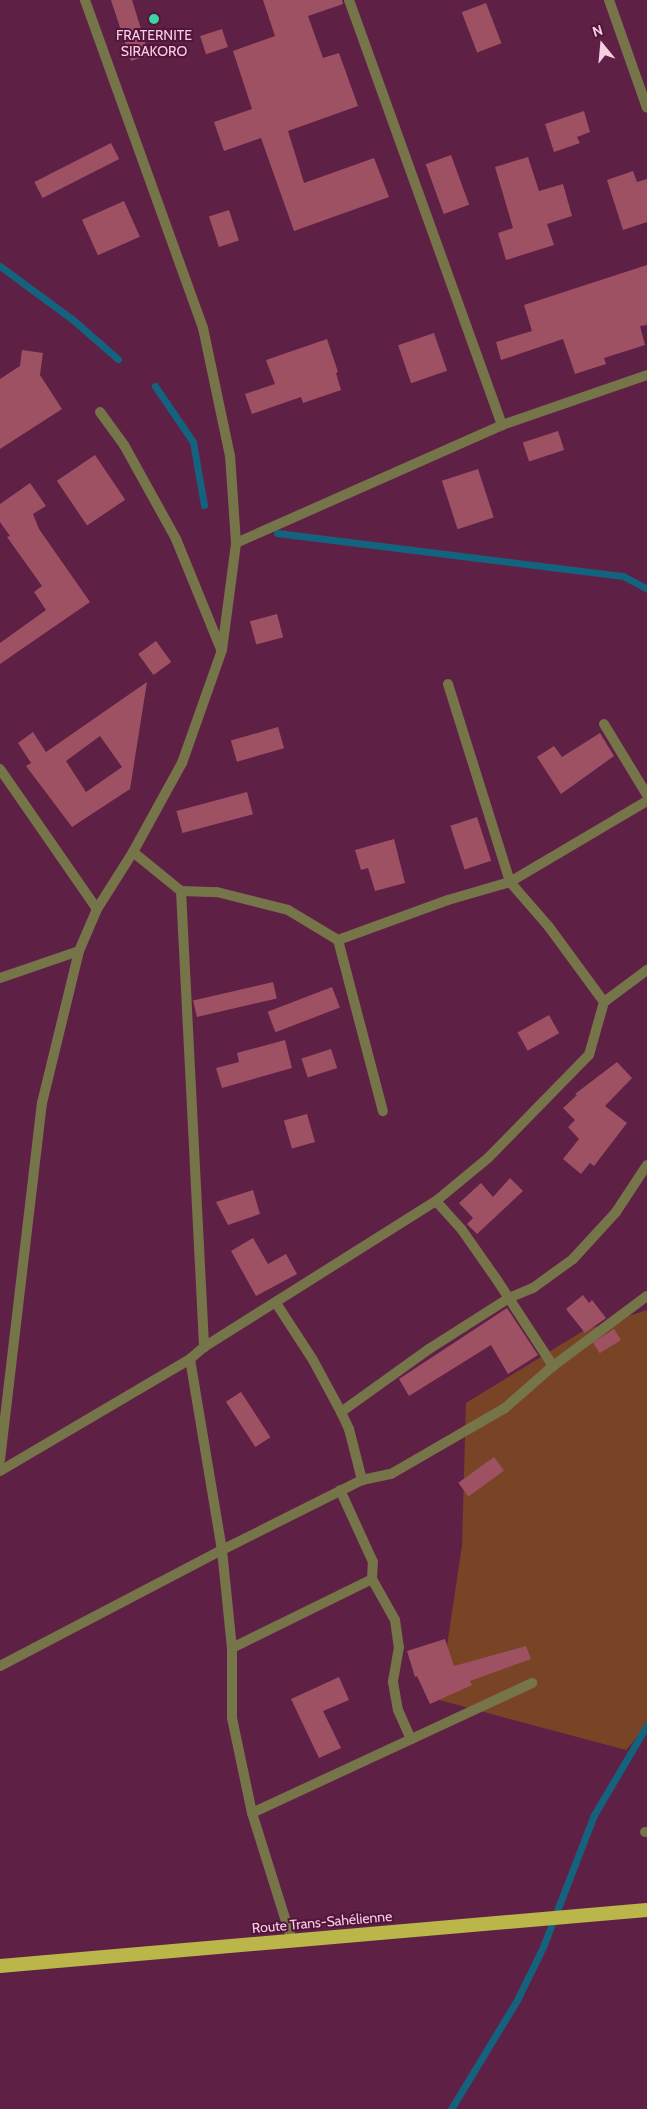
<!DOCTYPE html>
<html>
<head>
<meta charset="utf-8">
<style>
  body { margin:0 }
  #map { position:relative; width:647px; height:2109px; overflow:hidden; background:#5f2046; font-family:Cabin,sans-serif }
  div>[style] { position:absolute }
  .green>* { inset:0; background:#794326 }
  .stream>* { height:7px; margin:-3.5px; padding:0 3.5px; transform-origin:3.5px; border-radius:3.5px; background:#14637e }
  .building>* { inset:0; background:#9e5163; transform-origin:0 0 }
  .minor>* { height:10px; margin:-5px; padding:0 5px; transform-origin:5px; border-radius:5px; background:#767449 }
  .trunk>* { height:14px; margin:-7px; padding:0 7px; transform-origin:7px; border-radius:7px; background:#bab64a }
  .dots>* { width:14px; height:14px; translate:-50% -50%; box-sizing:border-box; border:2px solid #53153b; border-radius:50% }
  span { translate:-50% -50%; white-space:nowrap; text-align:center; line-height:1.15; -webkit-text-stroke:4px #53153b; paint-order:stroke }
  .poi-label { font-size:14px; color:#f7cfe3 }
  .street-label { font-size:14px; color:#f7cfe3 }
  .north { position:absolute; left:577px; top:20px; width:50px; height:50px; -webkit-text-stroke:4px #53153b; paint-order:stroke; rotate:343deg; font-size:14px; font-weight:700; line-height:20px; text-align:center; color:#f7cfe3 }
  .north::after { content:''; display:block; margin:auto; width:18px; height:22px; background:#f7cfe3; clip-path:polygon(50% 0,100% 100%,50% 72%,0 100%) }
</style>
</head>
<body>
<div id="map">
  <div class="green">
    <i style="clip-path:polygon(647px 1310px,647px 1726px,626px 1750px,439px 1700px,462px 1545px,466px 1403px,583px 1331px)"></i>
  </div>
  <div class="stream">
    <i style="left:0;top:266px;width:89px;rotate:36.4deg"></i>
    <i style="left:72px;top:319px;width:61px;rotate:41deg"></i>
    <i style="left:155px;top:386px;width:68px;rotate:55.8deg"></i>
    <i style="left:193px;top:442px;width:64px;rotate:80.1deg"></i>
    <i style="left:277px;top:533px;width:349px;rotate:7.1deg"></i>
    <i style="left:623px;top:576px;width:27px;rotate:28deg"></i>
    <i style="left:451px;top:2109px;width:127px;rotate:-58.8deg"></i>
    <i style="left:517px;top:2000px;width:59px;rotate:-63.9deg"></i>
    <i style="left:543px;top:1947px;width:142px;rotate:-68.9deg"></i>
    <i style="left:594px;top:1815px;width:104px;rotate:-59.5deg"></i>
  </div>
  <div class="building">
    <i style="clip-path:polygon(111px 0,132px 0,149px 55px,131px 61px)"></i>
    <i style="clip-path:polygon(263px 0,342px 0,343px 4px,308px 16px,323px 58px,339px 53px,358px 106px,288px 131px,304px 183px,374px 158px,389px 197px,294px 231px,261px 138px,224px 151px,214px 122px,252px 109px,233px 51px,275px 36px)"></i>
    <i style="left:486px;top:3px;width:43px;height:26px;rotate:69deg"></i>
    <i style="left:222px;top:29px;width:19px;height:23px;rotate:72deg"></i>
    <i style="clip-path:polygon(584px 111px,590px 132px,577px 137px,580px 143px,554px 152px,545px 124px)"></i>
    <i style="left:111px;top:143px;width:18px;height:86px;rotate:63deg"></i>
    <i style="left:451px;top:155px;width:53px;height:27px;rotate:70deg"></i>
    <i style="clip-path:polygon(528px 157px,539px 191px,563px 184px,572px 216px,547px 224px,554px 245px,506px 260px,498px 233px,513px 228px,495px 167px)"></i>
    <i style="clip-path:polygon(633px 171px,637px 182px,647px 179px,647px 222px,623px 230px,607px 180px)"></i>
    <i style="left:124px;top:201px;width:39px;height:46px;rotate:66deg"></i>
    <i style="left:229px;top:210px;width:32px;height:21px;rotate:72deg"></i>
    <i style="clip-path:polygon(647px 265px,647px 325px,640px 326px,645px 345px,604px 358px,606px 364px,575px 374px,563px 339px,501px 360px,496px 342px,532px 331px,524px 305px)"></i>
    <i style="left:434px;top:333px;width:40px;height:38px;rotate:71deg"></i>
    <i style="clip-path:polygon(327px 339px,338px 372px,336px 373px,341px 390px,303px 403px,301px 397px,252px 414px,245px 394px,275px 384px,266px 360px)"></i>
    <i style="clip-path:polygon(22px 350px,43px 353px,40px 375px,62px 409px,0 449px,0 379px,20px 366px)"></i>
    <i style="left:558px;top:431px;width:20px;height:37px;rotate:72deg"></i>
    <i style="left:95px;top:455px;width:54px;height:46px;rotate:56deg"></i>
    <i style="left:478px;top:469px;width:51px;height:38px;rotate:72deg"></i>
    <i style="clip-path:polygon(30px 483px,46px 506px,33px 514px,39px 529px,90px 602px,0 664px,0 643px,46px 610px,34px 592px,42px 586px,7px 537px,10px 536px,0 522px,0 504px)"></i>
    <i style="left:277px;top:614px;width:24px;height:28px;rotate:75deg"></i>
    <i style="left:156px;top:641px;width:26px;height:22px;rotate:54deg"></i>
    <i style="clip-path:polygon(evenodd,147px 682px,130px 789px,72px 827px,26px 766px,31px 763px,18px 743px,33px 732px,46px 752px,147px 682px,100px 736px,122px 767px,86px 792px,66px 761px,100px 736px)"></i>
    <i style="left:278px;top:727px;width:22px;height:49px;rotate:74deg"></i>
    <i style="clip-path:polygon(600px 733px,614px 756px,561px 794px,537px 757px,554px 746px,562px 757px)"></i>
    <i style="left:247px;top:792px;width:23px;height:73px;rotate:75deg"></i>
    <i style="left:477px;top:817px;width:46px;height:28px;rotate:72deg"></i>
    <i style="clip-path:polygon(394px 839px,405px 883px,375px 891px,368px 868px,361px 870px,355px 850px)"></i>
    <i style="left:273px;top:982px;width:17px;height:82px;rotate:77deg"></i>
    <i style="left:332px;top:987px;width:22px;height:69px;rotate:69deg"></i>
    <i style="left:549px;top:1015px;width:21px;height:36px;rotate:61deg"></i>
    <i style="clip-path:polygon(285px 1040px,292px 1068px,222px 1088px,216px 1068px,239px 1062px,237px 1053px)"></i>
    <i style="left:331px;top:1049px;width:20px;height:31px;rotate:72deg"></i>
    <i style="clip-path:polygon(617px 1062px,632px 1078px,605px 1106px,627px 1123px,594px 1166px,590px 1163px,581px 1174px,563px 1159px,579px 1139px,568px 1127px,575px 1120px,563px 1108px,577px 1095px,575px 1094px)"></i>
    <i style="left:307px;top:1114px;width:29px;height:24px;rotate:74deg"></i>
    <i style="clip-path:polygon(510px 1178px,523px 1191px,477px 1234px,467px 1224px,473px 1218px,459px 1203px,481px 1183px,493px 1197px)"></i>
    <i style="clip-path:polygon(253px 1190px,260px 1214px,228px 1225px,216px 1202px)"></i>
    <i style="clip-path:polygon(253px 1238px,268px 1264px,286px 1254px,297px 1274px,256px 1296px,231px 1251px)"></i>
    <i style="clip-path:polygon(583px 1295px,589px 1303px,592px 1300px,606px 1318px,585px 1333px,566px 1309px)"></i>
    <i style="clip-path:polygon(507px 1308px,538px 1355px,508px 1374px,491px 1345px,409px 1396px,399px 1379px)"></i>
    <i style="left:614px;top:1329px;width:13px;height:25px;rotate:58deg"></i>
    <i style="left:241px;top:1392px;width:54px;height:18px;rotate:57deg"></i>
    <i style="left:494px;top:1457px;width:17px;height:44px;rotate:54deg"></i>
    <i style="clip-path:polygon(445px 1639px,454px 1666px,526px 1646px,531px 1659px,470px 1681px,472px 1685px,430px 1704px,417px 1676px,415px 1677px,407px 1651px)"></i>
    <i style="clip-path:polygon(339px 1677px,349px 1700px,323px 1711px,341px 1748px,319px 1758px,291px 1699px)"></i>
  </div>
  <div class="minor">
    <i style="left:349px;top:0;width:452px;rotate:70.2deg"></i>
    <i style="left:609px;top:0;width:114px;rotate:70.6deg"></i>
    <i style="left:100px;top:412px;width:41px;rotate:54deg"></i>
    <i style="left:124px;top:445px;width:107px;rotate:61deg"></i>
    <i style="left:176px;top:539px;width:119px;rotate:67.8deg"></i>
    <i style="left:236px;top:543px;width:291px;rotate:-23.9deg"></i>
    <i style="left:502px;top:425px;width:153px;rotate:-19deg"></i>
    <i style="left:448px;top:684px;width:207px;rotate:72.6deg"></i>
    <i style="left:510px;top:882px;width:159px;rotate:-30.6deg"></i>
    <i style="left:604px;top:724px;width:83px;rotate:58.8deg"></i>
    <i style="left:0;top:769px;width:170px;rotate:55.3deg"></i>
    <i style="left:133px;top:852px;width:62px;rotate:39.1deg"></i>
    <i style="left:181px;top:891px;width:36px;rotate:2deg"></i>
    <i style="left:217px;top:892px;width:73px;rotate:14.2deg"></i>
    <i style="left:288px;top:910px;width:58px;rotate:31deg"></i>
    <i style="left:338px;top:940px;width:117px;rotate:-20deg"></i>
    <i style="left:448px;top:900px;width:65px;rotate:-16.2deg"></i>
    <i style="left:510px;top:882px;width:60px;rotate:49.1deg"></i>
    <i style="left:549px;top:927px;width:93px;rotate:53.7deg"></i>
    <i style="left:181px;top:891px;width:457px;rotate:87.1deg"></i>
    <i style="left:338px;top:940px;width:177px;rotate:75.3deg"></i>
    <i style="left:0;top:978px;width:83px;rotate:-18.9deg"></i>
    <i style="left:436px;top:1201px;width:67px;rotate:-39.6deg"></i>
    <i style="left:488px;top:1158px;width:144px;rotate:-45.6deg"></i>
    <i style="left:589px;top:1055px;width:55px;rotate:-74.2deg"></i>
    <i style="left:604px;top:1002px;width:54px;rotate:-36.7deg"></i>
    <i style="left:276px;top:1303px;width:68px;rotate:57deg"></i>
    <i style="left:313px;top:1360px;width:59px;rotate:61.7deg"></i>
    <i style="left:341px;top:1412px;width:19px;rotate:65deg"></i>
    <i style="left:349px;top:1429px;width:53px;rotate:75.7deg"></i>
    <i style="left:190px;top:1359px;width:194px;rotate:80.5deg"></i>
    <i style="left:222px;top:1550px;width:99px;rotate:84.2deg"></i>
    <i style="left:232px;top:1648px;width:70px;rotate:90deg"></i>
    <i style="left:232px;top:1718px;width:97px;rotate:78.1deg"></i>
    <i style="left:252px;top:1813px;width:134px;rotate:72.6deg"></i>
    <i style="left:341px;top:1412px;width:108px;rotate:-35.6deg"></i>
    <i style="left:429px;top:1349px;width:95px;rotate:-32.5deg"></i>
    <i style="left:509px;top:1298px;width:26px;rotate:-23deg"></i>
    <i style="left:533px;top:1288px;width:49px;rotate:-35.9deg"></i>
    <i style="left:573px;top:1259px;width:64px;rotate:-47.5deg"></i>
    <i style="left:616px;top:1212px;width:56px;rotate:-56.6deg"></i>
    <i style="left:0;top:1460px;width:359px;rotate:-83.3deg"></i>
    <i style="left:42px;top:1103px;width:156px;rotate:-76.3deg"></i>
    <i style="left:79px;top:951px;width:46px;rotate:-66.8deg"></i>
    <i style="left:97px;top:909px;width:67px;rotate:-57.7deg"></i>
    <i style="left:133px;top:852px;width:102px;rotate:-61.2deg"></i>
    <i style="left:182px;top:763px;width:120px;rotate:-70.5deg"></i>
    <i style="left:222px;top:650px;width:108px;rotate:-82.5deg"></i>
    <i style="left:236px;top:543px;width:87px;rotate:-93.9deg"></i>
    <i style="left:230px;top:456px;width:131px;rotate:-101.9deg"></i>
    <i style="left:203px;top:328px;width:349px;rotate:-109.8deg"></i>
    <i style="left:0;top:1471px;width:221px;rotate:-30.5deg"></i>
    <i style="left:190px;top:1359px;width:18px;rotate:-41deg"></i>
    <i style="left:204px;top:1347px;width:274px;rotate:-32.2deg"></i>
    <i style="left:436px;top:1201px;width:39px;rotate:48deg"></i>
    <i style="left:462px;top:1230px;width:61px;rotate:55deg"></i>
    <i style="left:497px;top:1280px;width:103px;rotate:56.9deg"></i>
    <i style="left:372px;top:1579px;width:47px;rotate:60.7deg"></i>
    <i style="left:395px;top:1620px;width:27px;rotate:82deg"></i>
    <i style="left:399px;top:1647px;width:36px;rotate:100deg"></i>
    <i style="left:393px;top:1682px;width:28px;rotate:80deg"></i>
    <i style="left:398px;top:1710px;width:32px;rotate:66deg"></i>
    <i style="left:232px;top:1648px;width:156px;rotate:-26.2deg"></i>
    <i style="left:372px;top:1579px;width:17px;rotate:-87deg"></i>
    <i style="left:373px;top:1562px;width:79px;rotate:-114.6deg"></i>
    <i style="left:0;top:1666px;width:250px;rotate:-27.6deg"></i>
    <i style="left:222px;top:1550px;width:157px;rotate:-26.6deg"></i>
    <i style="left:362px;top:1480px;width:30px;rotate:-12deg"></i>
    <i style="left:391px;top:1474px;width:132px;rotate:-30.1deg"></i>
    <i style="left:505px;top:1408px;width:64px;rotate:-41.2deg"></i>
    <i style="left:553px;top:1366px;width:117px;rotate:-36.7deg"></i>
    <i style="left:252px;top:1813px;width:309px;rotate:-24.9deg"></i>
    <i style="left:645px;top:1832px;width:2px"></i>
  </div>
  <div class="trunk">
    <i style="left:0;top:1966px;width:649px;rotate:-4.95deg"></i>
  </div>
  <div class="dots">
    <i style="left:154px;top:19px;background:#3dd4a3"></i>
  </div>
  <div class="poi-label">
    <span style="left:154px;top:43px">FRATERNITE<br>SIRAKORO</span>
  </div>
  <div class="street-label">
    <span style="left:322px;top:1922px;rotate:-5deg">Route Trans-Sahélienne</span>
  </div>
  <div class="north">N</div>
</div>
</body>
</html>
